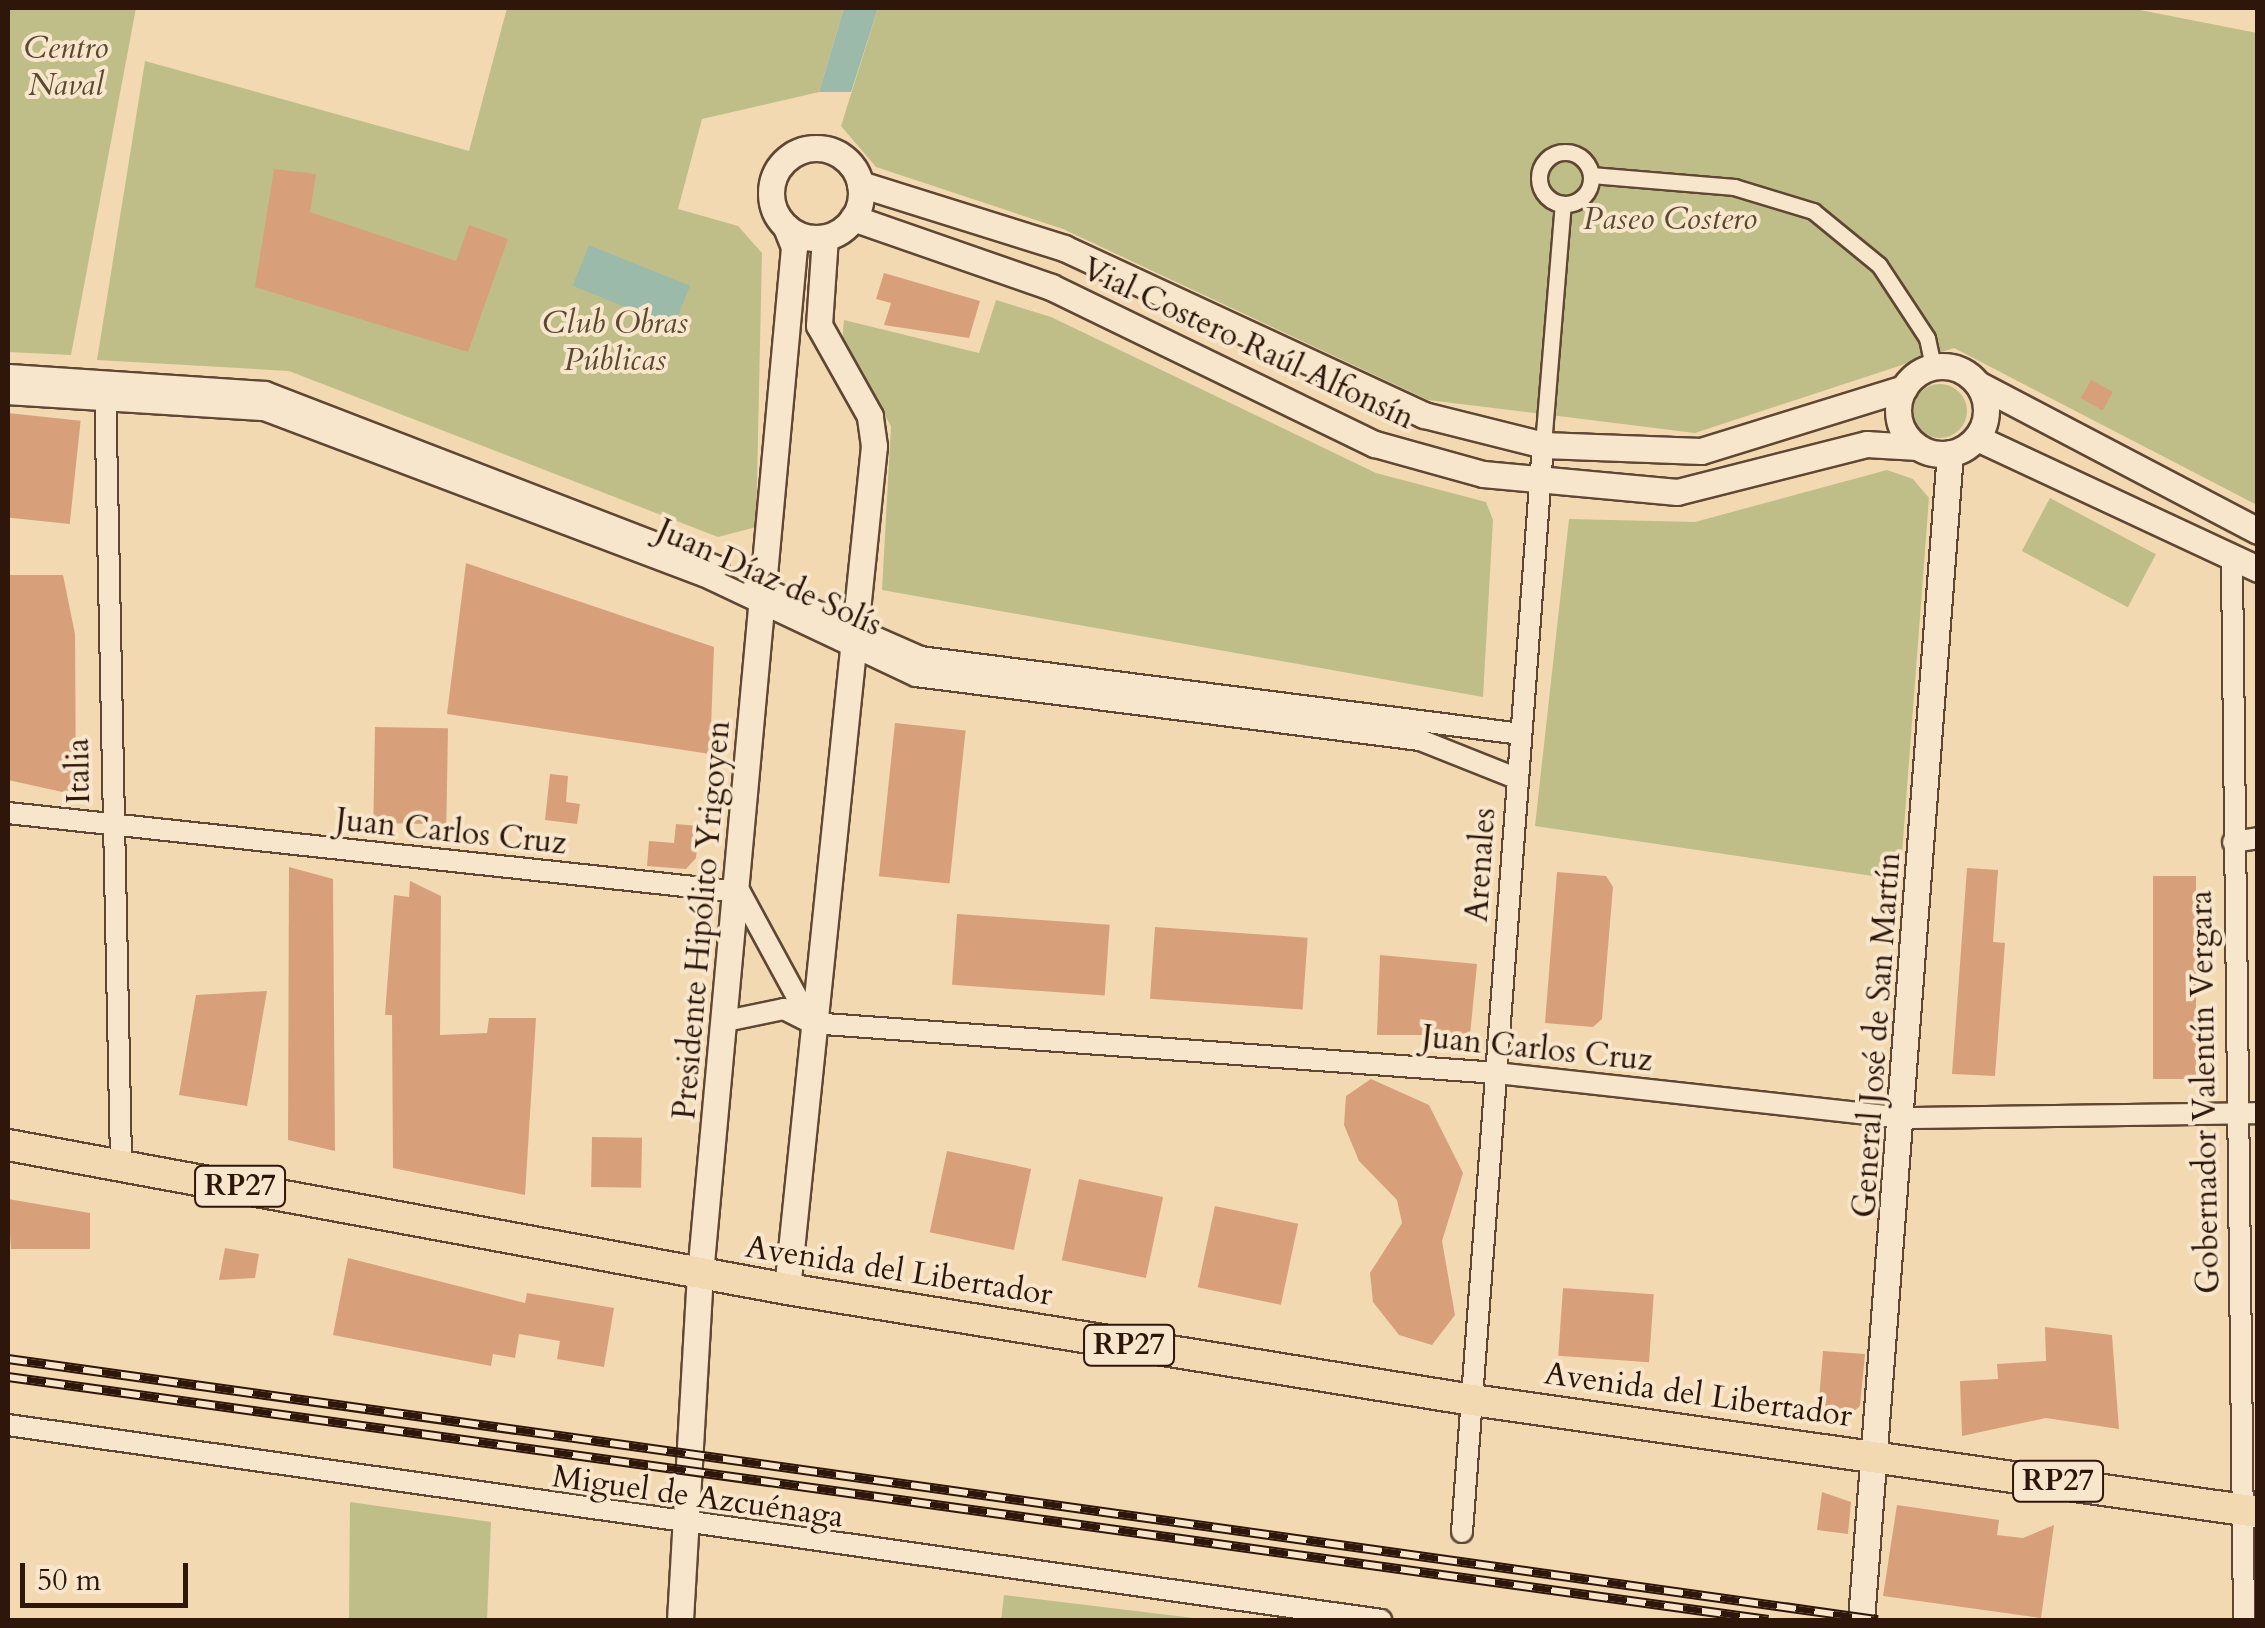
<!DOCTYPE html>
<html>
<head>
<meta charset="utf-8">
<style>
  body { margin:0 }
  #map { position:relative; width:2265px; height:1628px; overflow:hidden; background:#f2d9b1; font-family:Cardo,serif }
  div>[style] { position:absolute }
  .green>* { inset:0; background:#c0be88; transform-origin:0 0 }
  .round { border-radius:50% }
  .water>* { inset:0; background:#9bbaaa; transform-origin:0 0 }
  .building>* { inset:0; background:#d8a07a; transform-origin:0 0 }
  .roads { filter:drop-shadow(2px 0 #5f4734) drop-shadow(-2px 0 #5f4734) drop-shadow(0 2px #5f4734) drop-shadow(0 -2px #5f4734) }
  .pedestrian>* { height:15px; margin:-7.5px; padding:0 7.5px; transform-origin:7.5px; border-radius:7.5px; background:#f7e6cc }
  .pedestrian>.ring { margin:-7.5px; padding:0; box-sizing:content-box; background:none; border:15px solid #f7e6cc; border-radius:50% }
  .minor>* { height:20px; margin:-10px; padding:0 10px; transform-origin:10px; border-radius:10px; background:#f7e6cc }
  .tertiary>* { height:25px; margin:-12.5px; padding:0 12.5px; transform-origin:12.5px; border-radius:12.5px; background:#f7e6cc }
  .tertiary>.ring { margin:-12.5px; padding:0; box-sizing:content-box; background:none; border:25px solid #f7e6cc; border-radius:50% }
  .primary>* { height:30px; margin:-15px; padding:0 15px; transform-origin:15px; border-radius:15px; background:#f2d9b1 }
  .rail>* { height:10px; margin-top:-5px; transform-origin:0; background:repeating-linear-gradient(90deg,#f7e6cc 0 19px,#2e160b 0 38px); box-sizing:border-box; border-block:2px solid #2e160b }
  span { translate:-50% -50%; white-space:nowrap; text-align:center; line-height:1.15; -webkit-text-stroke:8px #f7e6cc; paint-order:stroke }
  .shield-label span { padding:2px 8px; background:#f7e6cc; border:2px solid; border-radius:8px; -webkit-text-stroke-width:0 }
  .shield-label { font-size:30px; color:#2e160b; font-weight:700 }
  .park-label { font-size:32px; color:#5a4830; font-style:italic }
  .street-label { font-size:32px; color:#2e160b }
  .frame { position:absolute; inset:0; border:10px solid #2e160b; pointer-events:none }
  .scale { position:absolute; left:20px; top:1563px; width:168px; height:45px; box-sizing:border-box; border:5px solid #2e160b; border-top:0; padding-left:12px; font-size:30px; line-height:35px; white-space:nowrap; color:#2e160b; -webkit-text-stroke:8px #f7e6cc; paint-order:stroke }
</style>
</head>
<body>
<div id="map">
  <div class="green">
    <i style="clip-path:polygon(8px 8px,136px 8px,71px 355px,8px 352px)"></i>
    <i style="clip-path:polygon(507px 8px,844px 8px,819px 92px,702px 119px,678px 209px,738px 226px,762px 253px,756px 527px,718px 537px,289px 371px,97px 360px,145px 61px,469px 151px)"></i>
    <i style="clip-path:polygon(878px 8px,2130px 8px,2257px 33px,2257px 505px,1954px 348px,1695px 433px,1428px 400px,1063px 229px,876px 167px,841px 126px)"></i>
    <i style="clip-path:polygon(996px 300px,1051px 317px,1376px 473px,1486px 502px,1493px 520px,1483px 697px,882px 590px,891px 426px,842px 342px,844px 320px,979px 353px)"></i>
    <i class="round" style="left:1913px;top:384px;width:54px;height:54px"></i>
    <i style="clip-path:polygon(1887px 470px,1913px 479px,1929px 498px,1900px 880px,1535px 826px,1569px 519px,1695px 522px)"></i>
    <i style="left:2050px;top:498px;width:120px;height:60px;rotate:28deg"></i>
    <i style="clip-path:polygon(350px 1502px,491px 1522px,487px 1620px,349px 1620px)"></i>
    <i style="clip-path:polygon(1004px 1595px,1210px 1620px,1001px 1620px)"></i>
  </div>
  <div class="water">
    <i style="clip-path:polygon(844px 8px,878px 8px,851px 92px,819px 92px)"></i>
    <i style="left:589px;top:245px;width:109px;height:44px;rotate:22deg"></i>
  </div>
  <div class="building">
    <i style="clip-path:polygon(274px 169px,316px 174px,310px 212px,456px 261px,469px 225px,508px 239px,468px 352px,255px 287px)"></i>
    <i style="clip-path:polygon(884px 273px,980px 301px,969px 338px,884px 325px,891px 303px,876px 299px)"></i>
    <i style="left:2091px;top:380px;width:25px;height:21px;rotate:29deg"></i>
    <i style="left:8px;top:413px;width:73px;height:104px;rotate:6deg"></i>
    <i style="clip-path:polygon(466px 563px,714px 647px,710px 754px,447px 714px)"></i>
    <i style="clip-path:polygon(8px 575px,63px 575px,75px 634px,76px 795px,8px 780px)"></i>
    <i style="left:895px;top:723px;width:71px;height:154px;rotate:6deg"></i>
    <i style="left:375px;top:727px;width:73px;height:96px;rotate:1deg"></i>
    <i style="clip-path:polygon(550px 774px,568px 776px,566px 802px,580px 804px,577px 824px,545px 820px)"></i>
    <i style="clip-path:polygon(676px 824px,699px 826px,696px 858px,686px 869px,647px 866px,649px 841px,674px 843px)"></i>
    <i style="clip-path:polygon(289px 867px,333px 879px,335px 1151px,288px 1140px)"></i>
    <i style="clip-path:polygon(1967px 868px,1998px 870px,1993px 942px,2005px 943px,1995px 1076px,1952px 1074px)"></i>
    <i style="clip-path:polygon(1557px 872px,1606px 876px,1613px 887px,1602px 1019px,1593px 1027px,1545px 1023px)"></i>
    <i style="left:2153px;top:876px;width:43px;height:203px"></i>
    <i style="clip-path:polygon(410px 881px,441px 896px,440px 1035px,487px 1033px,489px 1018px,536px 1018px,525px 1195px,393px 1168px,392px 1015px,385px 1015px,394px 895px,409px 897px)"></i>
    <i style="left:957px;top:914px;width:153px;height:71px;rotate:4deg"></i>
    <i style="left:1155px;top:927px;width:153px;height:72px;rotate:4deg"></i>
    <i style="clip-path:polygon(1380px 955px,1477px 964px,1470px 1035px,1377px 1035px)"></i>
    <i style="clip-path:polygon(267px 991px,247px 1106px,179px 1095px,196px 995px)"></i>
    <i style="clip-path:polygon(1371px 1079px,1429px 1105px,1463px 1173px,1442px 1241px,1455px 1315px,1432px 1345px,1399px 1335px,1373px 1302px,1370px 1273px,1402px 1223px,1397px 1200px,1359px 1161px,1344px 1125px,1346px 1096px)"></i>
    <i style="left:592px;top:1137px;width:50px;height:50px;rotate:1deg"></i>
    <i style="left:947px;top:1151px;width:86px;height:83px;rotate:12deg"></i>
    <i style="left:1079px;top:1179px;width:86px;height:83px;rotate:12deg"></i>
    <i style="clip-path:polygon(8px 1199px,90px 1213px,90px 1249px,11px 1249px)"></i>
    <i style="left:1215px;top:1206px;width:85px;height:83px;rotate:12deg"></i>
    <i style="clip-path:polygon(225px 1248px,259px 1254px,255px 1278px,219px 1280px)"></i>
    <i style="clip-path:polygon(348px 1258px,525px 1303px,527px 1293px,614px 1308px,604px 1367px,557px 1359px,560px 1341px,519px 1334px,515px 1358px,493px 1354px,491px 1366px,333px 1335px)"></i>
    <i style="left:1563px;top:1288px;width:91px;height:68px;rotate:4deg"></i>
    <i style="clip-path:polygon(2045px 1327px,2112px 1335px,2119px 1429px,2046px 1418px,1962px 1436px,1960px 1381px,1998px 1379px,1997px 1364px,2046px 1361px)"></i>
    <i style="clip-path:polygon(1823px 1351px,1865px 1354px,1860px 1406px,1851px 1414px,1818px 1412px)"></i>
    <i style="clip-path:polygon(1822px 1492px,1851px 1502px,1848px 1534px,1817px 1530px)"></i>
    <i style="clip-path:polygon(1897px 1505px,1999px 1520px,1997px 1535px,2023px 1538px,2054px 1525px,2041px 1618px,1883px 1596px)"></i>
  </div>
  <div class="roads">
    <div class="pedestrian">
      <i class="ring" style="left:1539px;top:152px;width:37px;height:37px"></i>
      <i style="left:1591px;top:175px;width:144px;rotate:4.8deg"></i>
      <i style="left:1734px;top:187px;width:83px;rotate:16.9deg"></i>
      <i style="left:1813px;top:211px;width:85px;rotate:39.3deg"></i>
      <i style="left:1879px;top:265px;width:87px;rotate:56.7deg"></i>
      <i style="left:1927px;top:338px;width:30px;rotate:78deg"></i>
      <i style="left:1543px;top:445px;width:242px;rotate:-85.3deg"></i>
    </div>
    <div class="minor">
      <i style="left:8px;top:375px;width:258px;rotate:3.8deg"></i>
      <i style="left:265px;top:392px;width:486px;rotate:21.1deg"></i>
      <i style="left:105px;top:384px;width:780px;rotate:88.82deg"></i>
      <i style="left:8px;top:394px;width:256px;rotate:3.6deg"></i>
      <i style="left:264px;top:410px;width:470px;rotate:20.7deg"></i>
      <i style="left:704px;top:576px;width:234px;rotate:25.3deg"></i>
      <i style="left:916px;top:676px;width:508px;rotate:7.24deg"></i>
      <i style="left:1420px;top:740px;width:105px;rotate:21.7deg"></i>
      <i style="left:2232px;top:564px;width:1056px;rotate:89.35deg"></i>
      <i style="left:754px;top:584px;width:181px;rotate:23.7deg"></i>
      <i style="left:920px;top:657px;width:606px;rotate:7.3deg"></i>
      <i style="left:8px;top:813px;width:736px;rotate:6.16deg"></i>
      <i style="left:740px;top:892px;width:149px;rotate:61.5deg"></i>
      <i style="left:2233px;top:842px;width:25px;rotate:-9deg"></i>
      <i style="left:726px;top:1021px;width:59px;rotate:-11.7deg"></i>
      <i style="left:784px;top:1009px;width:30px;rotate:27deg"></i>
      <i style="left:811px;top:1023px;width:687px;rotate:4.17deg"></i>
      <i style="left:1496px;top:1073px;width:412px;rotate:6.3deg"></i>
      <i style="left:1906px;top:1118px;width:352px;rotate:-0.8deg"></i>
      <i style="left:8px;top:1425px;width:1387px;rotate:8.08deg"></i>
      <i style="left:1462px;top:1532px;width:1090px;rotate:-85.74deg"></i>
    </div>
    <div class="tertiary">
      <i class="ring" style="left:771px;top:148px;width:65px;height:65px"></i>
      <i style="left:860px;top:184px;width:214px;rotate:17.4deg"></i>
      <i style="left:1064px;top:248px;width:397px;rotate:24.9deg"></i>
      <i style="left:1424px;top:415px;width:123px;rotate:14.1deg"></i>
      <i style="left:1543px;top:445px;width:158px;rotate:2.2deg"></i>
      <i style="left:1701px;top:451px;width:213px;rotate:-17.2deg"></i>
      <i style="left:853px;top:218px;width:210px;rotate:19.2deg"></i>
      <i style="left:1051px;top:287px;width:360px;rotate:25.9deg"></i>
      <i style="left:1375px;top:444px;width:112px;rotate:15.5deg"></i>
      <i style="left:1483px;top:474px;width:195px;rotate:5.3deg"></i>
      <i style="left:1677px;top:492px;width:196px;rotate:-14.2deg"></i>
      <i style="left:1867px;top:444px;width:51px;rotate:3.4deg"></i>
      <i class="ring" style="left:1898px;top:366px;width:63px;height:63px"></i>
      <i style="left:1978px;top:384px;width:316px;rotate:27.7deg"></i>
      <i style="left:1977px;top:438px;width:310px;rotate:25deg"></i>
      <i style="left:787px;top:1289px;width:847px;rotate:-84.11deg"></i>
      <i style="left:874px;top:446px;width:30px;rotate:-98deg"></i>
      <i style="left:870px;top:416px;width:104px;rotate:-119.3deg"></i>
      <i style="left:819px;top:325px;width:88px;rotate:-86.1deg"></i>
      <i style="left:680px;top:1620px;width:347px;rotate:-86.7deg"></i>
      <i style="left:700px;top:1274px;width:1031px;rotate:-84.77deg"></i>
      <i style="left:794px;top:247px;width:22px;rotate:-112deg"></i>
      <i style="left:1861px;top:1620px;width:1170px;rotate:-85.64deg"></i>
    </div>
    <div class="primary">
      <i style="left:8px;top:1145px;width:792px;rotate:10.47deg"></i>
      <i style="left:787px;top:1289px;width:694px;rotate:9.2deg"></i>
      <i style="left:1472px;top:1400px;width:794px;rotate:8.11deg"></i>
    </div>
  </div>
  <div class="rail">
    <i style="left:8px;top:1359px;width:1888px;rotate:7.95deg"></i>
    <i style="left:8px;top:1377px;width:1777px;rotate:7.86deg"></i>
  </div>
  <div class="shield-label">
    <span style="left:240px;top:1186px">RP27</span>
    <span style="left:1129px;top:1345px">RP27</span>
    <span style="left:2058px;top:1481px">RP27</span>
  </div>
  <div class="park-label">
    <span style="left:66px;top:67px">Centro<br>Naval</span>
    <span style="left:1670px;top:219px">Paseo Costero</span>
    <span style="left:615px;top:342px">Club Obras<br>Públicas</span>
  </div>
  <div class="street-label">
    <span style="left:1248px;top:344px;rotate:25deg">Vial Costero Raúl Alfonsín</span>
    <span style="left:769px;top:578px;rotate:24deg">Juan Díaz de Solís</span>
    <span style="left:79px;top:771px;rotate:-91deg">Italia</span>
    <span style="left:451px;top:832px;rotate:6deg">Juan Carlos Cruz</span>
    <span style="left:1481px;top:865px;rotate:-86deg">Arenales</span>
    <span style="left:702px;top:920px;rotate:-85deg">Presidente Hipólito Yrigoyen</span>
    <span style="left:1877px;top:1035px;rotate:-86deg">General José de San Martín</span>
    <span style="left:1537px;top:1049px;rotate:6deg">Juan Carlos Cruz</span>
    <span style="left:2205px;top:1092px;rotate:-91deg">Gobernador Valentín Vergara</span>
    <span style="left:899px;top:1271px;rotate:9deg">Avenida del Libertador</span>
    <span style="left:1698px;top:1395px;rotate:8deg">Avenida del Libertador</span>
    <span style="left:698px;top:1497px;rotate:8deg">Miguel de Azcuénaga</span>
  </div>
  <div class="frame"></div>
  <div class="scale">50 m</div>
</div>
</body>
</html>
